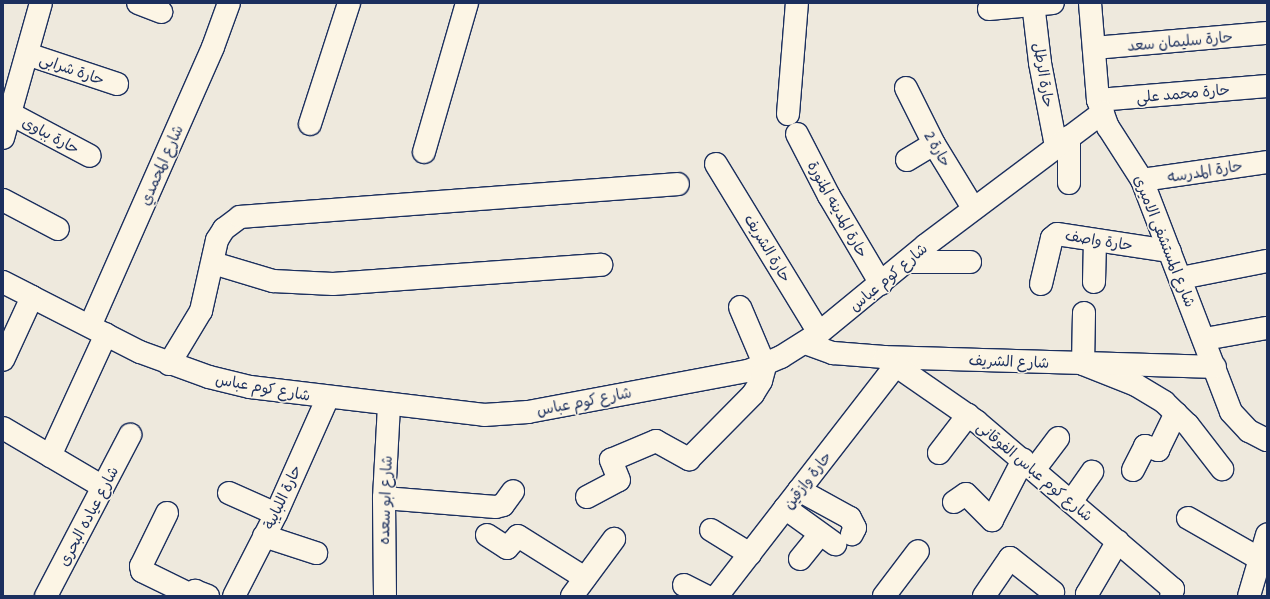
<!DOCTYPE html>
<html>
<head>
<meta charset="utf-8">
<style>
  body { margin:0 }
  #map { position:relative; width:1270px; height:599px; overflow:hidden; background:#eee9dd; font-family:"Patrick Hand","Playpen Sans Arabic",sans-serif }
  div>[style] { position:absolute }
  .roads { filter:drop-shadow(1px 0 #1b2f5e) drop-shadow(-1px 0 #1b2f5e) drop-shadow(0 1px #1b2f5e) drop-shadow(0 -1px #1b2f5e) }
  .minor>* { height:22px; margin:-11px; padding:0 11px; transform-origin:11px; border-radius:11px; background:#fcf5e5 }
  .tertiary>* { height:22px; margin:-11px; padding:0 11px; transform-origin:11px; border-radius:11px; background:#fcf5e5 }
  span { translate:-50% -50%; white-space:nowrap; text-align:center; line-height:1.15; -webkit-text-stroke:3px #fcf5e5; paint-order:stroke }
  .street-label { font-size:15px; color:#1b2f5e }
  .frame { position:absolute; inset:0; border:4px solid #1b2f5e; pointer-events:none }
</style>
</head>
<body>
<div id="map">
  <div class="roads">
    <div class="minor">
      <i style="left:138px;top:3px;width:25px;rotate:21deg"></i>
      <i style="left:1033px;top:3px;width:60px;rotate:83.3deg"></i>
      <i style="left:1040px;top:63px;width:85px;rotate:79.1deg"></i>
      <i style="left:1090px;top:3px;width:97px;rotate:85.3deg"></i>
      <i style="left:1098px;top:100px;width:29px;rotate:70deg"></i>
      <i style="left:1108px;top:127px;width:63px;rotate:57.3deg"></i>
      <i style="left:1142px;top:180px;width:248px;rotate:69deg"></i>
      <i style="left:1231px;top:412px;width:26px;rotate:47deg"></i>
      <i style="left:1249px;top:431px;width:20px;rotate:27deg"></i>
      <i style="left:989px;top:9px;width:64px;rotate:-5.4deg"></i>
      <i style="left:1094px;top:48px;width:174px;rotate:-5deg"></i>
      <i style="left:27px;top:54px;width:95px;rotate:18.4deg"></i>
      <i style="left:906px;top:88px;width:63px;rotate:63.4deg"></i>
      <i style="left:934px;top:144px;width:75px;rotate:58.6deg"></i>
      <i style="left:1098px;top:100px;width:170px;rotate:-4.7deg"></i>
      <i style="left:11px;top:114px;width:89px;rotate:28deg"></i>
      <i style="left:788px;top:114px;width:111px;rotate:-85.4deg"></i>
      <i style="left:310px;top:124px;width:127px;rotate:-72.1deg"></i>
      <i style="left:797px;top:134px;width:70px;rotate:62.7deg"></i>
      <i style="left:829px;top:196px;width:102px;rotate:59.4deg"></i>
      <i style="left:1069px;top:137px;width:46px;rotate:90deg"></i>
      <i style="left:424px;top:152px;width:155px;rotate:-73.9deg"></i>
      <i style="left:907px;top:160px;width:31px;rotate:-31deg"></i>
      <i style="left:716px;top:164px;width:198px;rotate:58.6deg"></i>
      <i style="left:1142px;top:180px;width:126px;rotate:-8.2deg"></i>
      <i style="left:3px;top:200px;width:62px;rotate:27.8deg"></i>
      <i style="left:906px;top:262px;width:64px"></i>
      <i style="left:213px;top:263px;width:63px;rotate:16.7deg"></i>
      <i style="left:273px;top:281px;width:60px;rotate:2.9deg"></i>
      <i style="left:333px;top:284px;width:269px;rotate:-4.1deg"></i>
      <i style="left:1181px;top:278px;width:88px;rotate:-11.2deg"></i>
      <i style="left:1094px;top:282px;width:42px;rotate:-88.6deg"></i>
      <i style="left:1041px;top:284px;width:47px;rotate:-76.6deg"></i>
      <i style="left:1052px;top:238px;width:6px;rotate:-39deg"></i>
      <i style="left:1057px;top:234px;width:114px;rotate:8.6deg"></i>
      <i style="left:32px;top:297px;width:121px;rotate:27deg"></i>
      <i style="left:140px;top:352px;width:73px;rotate:19.9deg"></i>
      <i style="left:209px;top:377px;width:42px;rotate:13.7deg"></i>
      <i style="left:250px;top:387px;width:236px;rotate:6.8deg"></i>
      <i style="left:484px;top:415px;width:44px;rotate:-3.9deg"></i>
      <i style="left:528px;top:412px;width:224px;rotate:-10.6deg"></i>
      <i style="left:748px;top:371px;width:36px;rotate:-23deg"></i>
      <i style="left:781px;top:357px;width:45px;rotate:-32.3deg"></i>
      <i style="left:819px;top:333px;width:139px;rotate:-39.4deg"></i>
      <i style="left:926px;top:245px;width:221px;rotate:-36.9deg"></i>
      <i style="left:1084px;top:313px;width:51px;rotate:91.1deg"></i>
      <i style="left:1083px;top:364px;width:57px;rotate:21.6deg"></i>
      <i style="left:1136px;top:385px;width:33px;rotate:31deg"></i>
      <i style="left:1164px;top:402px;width:33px;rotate:44deg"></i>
      <i style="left:1188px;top:425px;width:56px;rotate:52.3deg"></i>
      <i style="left:90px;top:326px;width:305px;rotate:-66.2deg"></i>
      <i style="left:213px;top:47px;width:47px;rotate:-70deg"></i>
      <i style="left:1205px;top:339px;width:63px;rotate:-10.1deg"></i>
      <i style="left:805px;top:343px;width:30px;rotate:20deg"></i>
      <i style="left:833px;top:353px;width:51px;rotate:4.5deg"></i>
      <i style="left:884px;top:357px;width:331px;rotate:1.7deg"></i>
      <i style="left:885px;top:358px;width:111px;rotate:34.7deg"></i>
      <i style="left:976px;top:421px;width:259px;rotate:40.5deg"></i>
      <i style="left:1173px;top:589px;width:7px;rotate:106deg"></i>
      <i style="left:169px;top:364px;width:62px;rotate:-58.9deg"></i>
      <i style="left:201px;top:311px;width:73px;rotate:-77.3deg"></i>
      <i style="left:217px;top:240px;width:13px;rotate:-58deg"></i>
      <i style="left:224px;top:229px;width:20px;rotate:-37deg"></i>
      <i style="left:240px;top:217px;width:439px;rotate:-4.3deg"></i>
      <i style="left:3px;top:428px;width:116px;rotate:30.5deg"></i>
      <i style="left:939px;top:453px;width:48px;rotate:-52.7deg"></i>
      <i style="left:50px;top:456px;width:134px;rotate:-65.3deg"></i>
      <i style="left:1034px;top:470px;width:40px;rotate:-53deg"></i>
      <i style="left:1133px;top:470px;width:27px;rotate:-63deg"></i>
      <i style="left:1145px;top:446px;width:14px;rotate:17deg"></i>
      <i style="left:1158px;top:450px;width:41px;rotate:-64.1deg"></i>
      <i style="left:799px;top:490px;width:58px;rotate:28.8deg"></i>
      <i style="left:850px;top:518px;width:11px;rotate:63deg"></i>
      <i style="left:855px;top:528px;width:7px;rotate:117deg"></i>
      <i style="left:229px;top:493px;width:51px;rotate:24.1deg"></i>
      <i style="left:587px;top:497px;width:36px;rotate:-28deg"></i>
      <i style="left:619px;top:480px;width:22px;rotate:-112deg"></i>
      <i style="left:611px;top:460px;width:49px;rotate:-22.9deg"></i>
      <i style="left:656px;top:441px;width:38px;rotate:29deg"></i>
      <i style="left:689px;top:459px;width:91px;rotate:-45.4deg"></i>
      <i style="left:753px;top:394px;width:15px;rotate:-58deg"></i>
      <i style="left:761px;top:381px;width:16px;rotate:-75deg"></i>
      <i style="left:765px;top:366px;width:64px;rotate:-113deg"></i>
      <i style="left:384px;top:498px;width:112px;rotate:4.6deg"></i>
      <i style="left:496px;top:507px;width:7px;rotate:-16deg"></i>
      <i style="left:503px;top:505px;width:17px;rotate:-54deg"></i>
      <i style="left:954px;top:502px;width:14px;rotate:-34deg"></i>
      <i style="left:966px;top:494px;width:37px;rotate:45deg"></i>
      <i style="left:992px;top:520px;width:68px;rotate:-62.7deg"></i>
      <i style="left:1071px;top:502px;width:37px;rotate:-55deg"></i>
      <i style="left:785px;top:508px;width:62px;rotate:35.8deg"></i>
      <i style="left:167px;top:513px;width:59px;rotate:116.1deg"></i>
      <i style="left:141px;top:566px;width:5px;rotate:79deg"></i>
      <i style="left:142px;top:571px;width:55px;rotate:26.1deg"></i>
      <i style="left:191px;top:595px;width:6px;rotate:-45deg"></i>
      <i style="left:195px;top:591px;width:14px;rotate:21deg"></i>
      <i style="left:1188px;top:518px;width:83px;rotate:29.7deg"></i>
      <i style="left:711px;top:530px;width:46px;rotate:31.6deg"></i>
      <i style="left:487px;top:535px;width:24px;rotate:33deg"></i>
      <i style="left:507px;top:548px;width:16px;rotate:-47deg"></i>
      <i style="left:518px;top:536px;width:79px;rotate:32.1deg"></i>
      <i style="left:264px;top:536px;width:55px;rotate:18.1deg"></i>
      <i style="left:800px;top:559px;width:32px;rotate:-51deg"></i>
      <i style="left:684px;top:585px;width:25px;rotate:27deg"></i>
      <i style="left:46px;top:596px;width:182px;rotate:-62.4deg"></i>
      <i style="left:234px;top:596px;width:92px;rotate:-62.9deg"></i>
      <i style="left:276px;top:514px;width:128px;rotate:-66deg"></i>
      <i style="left:385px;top:596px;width:98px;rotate:-90.6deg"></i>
      <i style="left:384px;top:498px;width:93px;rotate:-86.9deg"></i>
      <i style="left:572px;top:596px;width:71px;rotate:-53.6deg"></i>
      <i style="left:717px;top:596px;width:292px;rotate:-52.2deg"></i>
      <i style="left:884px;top:596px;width:56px;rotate:-52.9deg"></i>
      <i style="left:984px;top:596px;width:46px;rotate:-55.6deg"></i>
      <i style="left:1010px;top:558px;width:55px;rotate:38.3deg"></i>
      <i style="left:1087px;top:596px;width:2px;rotate:-90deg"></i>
      <i style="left:1087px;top:594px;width:61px;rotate:-59.7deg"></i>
      <i style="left:1249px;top:596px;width:64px;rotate:-73.6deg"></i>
    </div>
    <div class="tertiary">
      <i style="left:3px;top:138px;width:140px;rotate:-74.3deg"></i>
      <i style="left:3px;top:282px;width:33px;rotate:27deg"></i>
      <i style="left:32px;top:297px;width:69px;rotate:114.7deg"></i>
    </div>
  </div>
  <div class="street-label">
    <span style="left:1180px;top:41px;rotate:-5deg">حارة سليمان سعد</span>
    <span style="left:72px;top:69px;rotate:19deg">حارة شرابى</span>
    <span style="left:1044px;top:75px;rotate:81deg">حارة الرطل</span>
    <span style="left:1183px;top:93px;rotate:-5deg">حارة محمد على</span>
    <span style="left:51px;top:135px;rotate:28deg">حارة بباوى</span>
    <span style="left:938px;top:149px;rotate:60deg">حارة 2</span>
    <span style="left:161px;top:165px;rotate:-66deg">شارع المحمدي</span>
    <span style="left:1205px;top:171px;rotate:-9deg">حارة المدرسه</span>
    <span style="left:838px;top:209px;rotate:61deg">حارة المدينه المنورة</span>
    <span style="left:1099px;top:240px;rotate:9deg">حارة واصف</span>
    <span style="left:1165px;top:241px;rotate:68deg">شارع المستشفى الاميرى</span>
    <span style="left:768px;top:248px;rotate:59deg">حارة الشريف</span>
    <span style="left:888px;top:277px;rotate:-40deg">شارع كوم عباس</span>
    <span style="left:1009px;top:361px;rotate:2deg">شارع الشريف</span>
    <span style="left:263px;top:387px;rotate:10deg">شارع كوم عباس</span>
    <span style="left:584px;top:401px;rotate:-11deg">شارع كوم عباس</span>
    <span style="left:1035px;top:471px;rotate:40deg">شارع كوم عباس الفوقانى</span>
    <span style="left:807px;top:480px;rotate:-52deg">حارة وازقين</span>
    <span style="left:282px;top:497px;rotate:-65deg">حارة اللبايبة</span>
    <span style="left:385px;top:500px;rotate:-88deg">شارع ابو سعده</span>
    <span style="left:88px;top:516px;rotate:-62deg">شارع عياده البحرى</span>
  </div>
  <div class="frame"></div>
</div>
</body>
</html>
